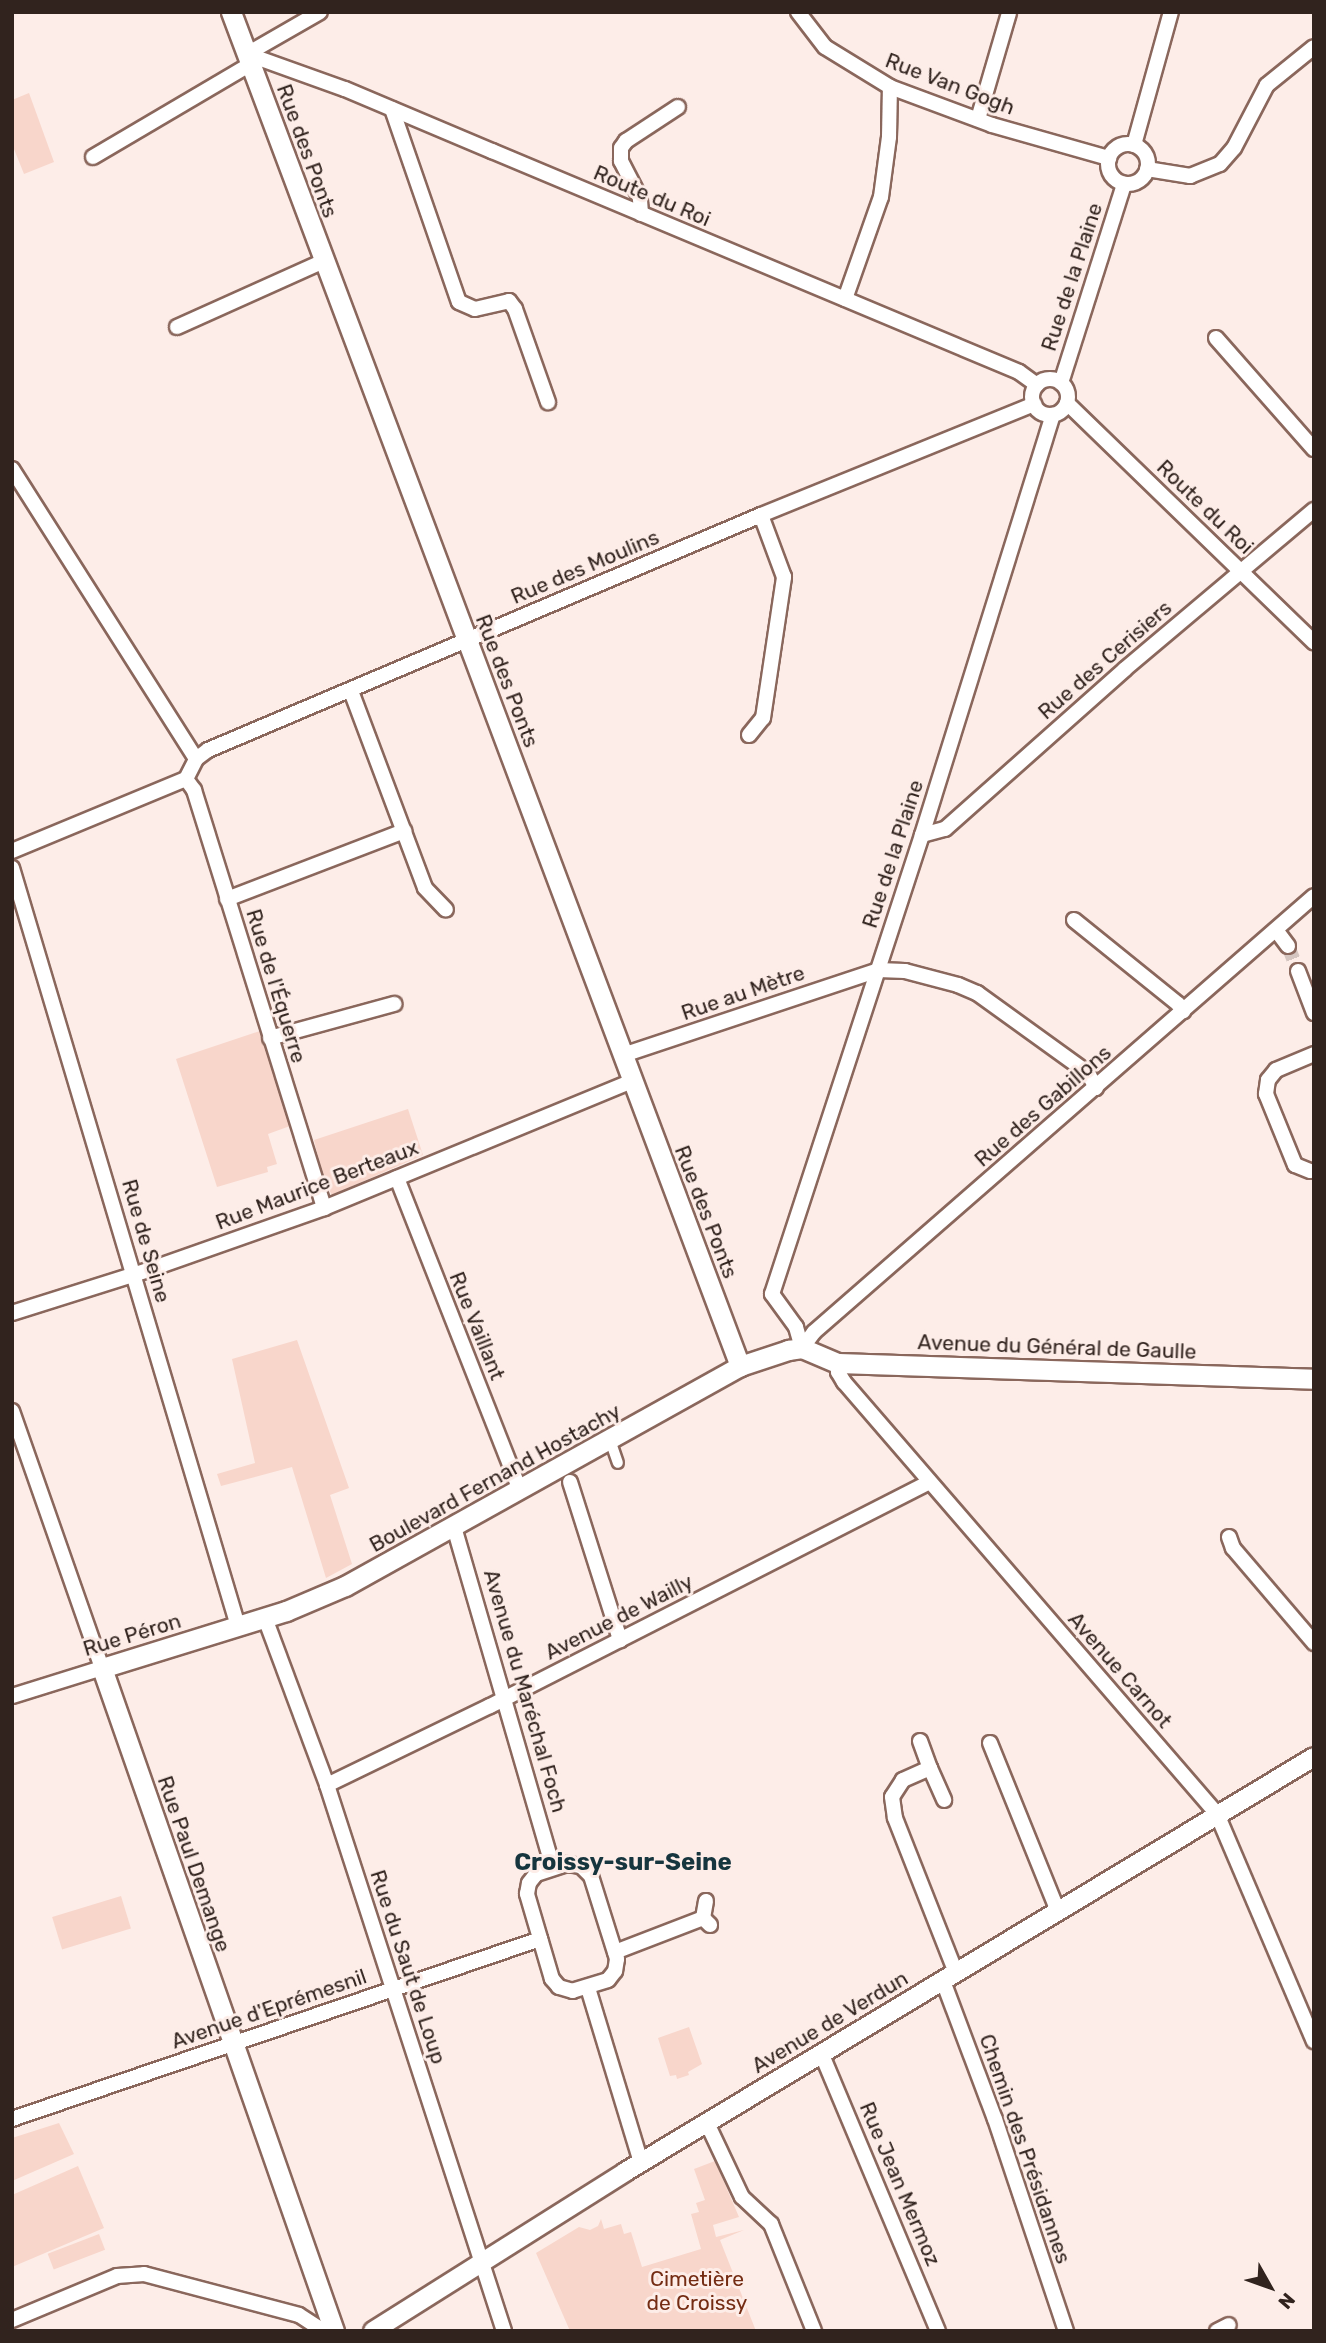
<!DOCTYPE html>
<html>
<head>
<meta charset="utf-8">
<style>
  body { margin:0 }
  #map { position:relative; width:1326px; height:2343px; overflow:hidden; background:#fdede8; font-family:Rubik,sans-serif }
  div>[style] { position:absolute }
  .green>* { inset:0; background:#f8d6cb; transform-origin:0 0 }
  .minor-tunnel>* { height:14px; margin-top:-7px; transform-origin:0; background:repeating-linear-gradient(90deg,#d4c5c0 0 14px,transparent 0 21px) }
  .roads { filter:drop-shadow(2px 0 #8a675c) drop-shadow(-2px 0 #8a675c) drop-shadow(0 2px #8a675c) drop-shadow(0 -2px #8a675c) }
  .pedestrian>* { height:10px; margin:-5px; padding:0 5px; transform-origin:5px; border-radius:5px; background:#fff }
  .minor>* { height:14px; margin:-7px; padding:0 7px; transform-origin:7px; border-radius:7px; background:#fff }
  .minor>.ring { margin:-7px; padding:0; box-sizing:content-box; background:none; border:14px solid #fff; border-radius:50% }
  .tertiary>* { height:18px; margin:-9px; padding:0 9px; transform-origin:9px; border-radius:9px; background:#fff }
  .secondary>* { height:19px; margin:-9.5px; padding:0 9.5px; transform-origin:9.5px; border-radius:9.5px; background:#fff }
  span { translate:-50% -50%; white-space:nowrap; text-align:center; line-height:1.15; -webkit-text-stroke:6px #fdede8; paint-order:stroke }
  .street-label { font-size:21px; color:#31231e }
  .park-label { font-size:21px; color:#742c13 }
  .quarter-label { font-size:24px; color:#16353e; font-weight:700 }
  .frame { position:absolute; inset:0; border:14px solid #31231e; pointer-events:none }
  .north { position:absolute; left:1235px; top:2252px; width:70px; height:70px; -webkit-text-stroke:5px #fdede8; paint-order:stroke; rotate:130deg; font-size:19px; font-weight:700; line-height:28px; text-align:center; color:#31231e }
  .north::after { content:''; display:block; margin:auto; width:24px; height:32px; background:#31231e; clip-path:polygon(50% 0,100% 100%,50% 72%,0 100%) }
</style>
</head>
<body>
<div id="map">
  <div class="green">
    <i style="clip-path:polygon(29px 93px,54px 162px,24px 174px,12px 144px,12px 100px)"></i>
    <i style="clip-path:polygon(260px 1031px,290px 1126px,268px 1134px,277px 1164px,267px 1167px,268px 1172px,217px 1187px,176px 1059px)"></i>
    <i style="clip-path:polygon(408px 1109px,423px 1155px,332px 1195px,324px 1181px,314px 1140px)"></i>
    <i style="clip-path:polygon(297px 1340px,349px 1488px,330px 1495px,352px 1564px,326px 1578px,292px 1467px,221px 1486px,217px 1474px,255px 1463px,232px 1359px)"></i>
    <i style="left:121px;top:1896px;width:34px;height:72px;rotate:73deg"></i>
    <i style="clip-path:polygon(689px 2027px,702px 2064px,688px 2072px,689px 2075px,677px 2079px,676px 2075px,670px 2076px,658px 2038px)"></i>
    <i style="clip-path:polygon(59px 2123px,74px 2154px,12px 2181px,12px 2138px)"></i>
    <i style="clip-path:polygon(715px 2161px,739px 2217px,713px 2225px,716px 2237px,744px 2230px,720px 2240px,756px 2331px,570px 2331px,536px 2253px,579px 2227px,590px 2230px,598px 2226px,601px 2219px,604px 2229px,621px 2224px,624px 2234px,631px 2232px,642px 2267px,701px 2249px,691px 2214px,699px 2212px,696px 2203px,705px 2200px,694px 2169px)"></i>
    <i style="clip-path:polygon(78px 2166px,104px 2228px,12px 2267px,12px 2195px)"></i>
    <i style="left:99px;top:2234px;width:17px;height:55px;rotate:69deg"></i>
  </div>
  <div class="minor-tunnel">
    <i style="left:1288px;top:946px;width:27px;rotate:68deg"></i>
  </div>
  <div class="roads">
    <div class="pedestrian">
      <i style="left:610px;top:1440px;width:24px;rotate:71deg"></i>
    </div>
    <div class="minor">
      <i style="left:798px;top:12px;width:44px;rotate:52.4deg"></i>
      <i style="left:825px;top:47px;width:76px;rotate:31.6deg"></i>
      <i style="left:890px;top:87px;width:109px;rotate:20.4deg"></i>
      <i style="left:992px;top:125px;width:122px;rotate:15.8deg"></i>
      <i style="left:247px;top:54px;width:104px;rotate:19.7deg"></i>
      <i style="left:345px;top:89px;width:160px;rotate:22.9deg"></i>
      <i style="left:492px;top:151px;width:571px;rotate:22.75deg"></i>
      <i style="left:1019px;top:372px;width:22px;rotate:36deg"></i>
      <i style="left:247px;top:54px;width:84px;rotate:-29.9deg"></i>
      <i style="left:392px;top:109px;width:204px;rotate:70.9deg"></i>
      <i style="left:459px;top:302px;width:17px;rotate:24deg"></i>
      <i style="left:475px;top:309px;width:35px;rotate:-13deg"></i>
      <i style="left:509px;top:301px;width:10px;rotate:53deg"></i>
      <i style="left:515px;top:309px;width:99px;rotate:70.5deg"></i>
      <i style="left:978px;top:119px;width:110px;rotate:-73.7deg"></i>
      <i class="ring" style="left:1108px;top:144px;width:26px;height:26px"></i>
      <i style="left:1134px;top:145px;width:138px;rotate:-74.5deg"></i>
      <i style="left:93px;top:157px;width:183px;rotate:-30.5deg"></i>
      <i style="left:1147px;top:169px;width:44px;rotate:9.2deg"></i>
      <i style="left:1190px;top:176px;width:32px;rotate:-22deg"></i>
      <i style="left:1220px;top:164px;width:21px;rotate:-49deg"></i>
      <i style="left:1234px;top:148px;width:71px;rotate:-62.4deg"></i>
      <i style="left:1267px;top:85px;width:60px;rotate:-39deg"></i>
      <i style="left:641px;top:214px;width:16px;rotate:-94deg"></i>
      <i style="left:640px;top:198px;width:42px;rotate:-117.2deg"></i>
      <i style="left:621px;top:161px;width:13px;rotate:-90deg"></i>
      <i style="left:621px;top:148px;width:9px;rotate:-54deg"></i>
      <i style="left:626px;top:141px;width:62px;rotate:-33.2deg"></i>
      <i style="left:845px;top:299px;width:108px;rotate:-70.6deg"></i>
      <i style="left:881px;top:197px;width:61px;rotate:-82.4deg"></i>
      <i style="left:889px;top:137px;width:50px;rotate:-88.9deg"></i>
      <i style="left:177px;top:327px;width:161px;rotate:-24.2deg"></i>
      <i style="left:1216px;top:338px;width:148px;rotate:48.6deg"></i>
      <i class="ring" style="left:1032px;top:379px;width:22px;height:22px"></i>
      <i style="left:1061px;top:383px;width:209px;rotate:-72.4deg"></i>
      <i style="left:1067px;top:403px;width:344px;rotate:44.1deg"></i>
      <i style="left:12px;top:469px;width:343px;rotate:57.6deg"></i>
      <i style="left:351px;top:691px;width:210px;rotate:69.4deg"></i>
      <i style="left:425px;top:888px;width:30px;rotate:46deg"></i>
      <i style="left:749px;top:735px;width:22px;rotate:-51deg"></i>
      <i style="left:763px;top:718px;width:143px;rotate:-81.5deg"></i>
      <i style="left:784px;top:577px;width:66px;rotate:-110.4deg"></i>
      <i style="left:186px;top:779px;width:14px;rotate:54deg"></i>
      <i style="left:194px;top:790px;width:438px;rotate:72.7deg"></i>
      <i style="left:922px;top:835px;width:24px;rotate:-15deg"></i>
      <i style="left:945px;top:829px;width:241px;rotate:-41.6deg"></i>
      <i style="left:1125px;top:669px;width:247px;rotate:-40.1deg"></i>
      <i style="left:12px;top:851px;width:188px;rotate:-22.5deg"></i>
      <i style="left:186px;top:779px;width:22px;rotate:-63deg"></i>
      <i style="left:196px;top:759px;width:15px;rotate:-37deg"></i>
      <i style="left:208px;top:750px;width:601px;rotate:-23.02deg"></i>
      <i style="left:761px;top:515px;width:295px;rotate:-22.1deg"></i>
      <i style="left:12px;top:868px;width:791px;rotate:73.4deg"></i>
      <i style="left:227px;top:899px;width:190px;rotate:-21deg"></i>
      <i style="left:1074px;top:920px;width:134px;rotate:38.9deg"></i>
      <i style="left:1178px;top:1004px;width:9px;rotate:54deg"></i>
      <i style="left:1276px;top:930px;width:20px;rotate:53deg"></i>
      <i style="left:1298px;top:971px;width:45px;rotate:69.1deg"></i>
      <i style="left:270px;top:1038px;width:129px;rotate:-15.3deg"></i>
      <i style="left:623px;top:1055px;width:269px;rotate:-18.4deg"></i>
      <i style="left:878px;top:970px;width:27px;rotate:2deg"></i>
      <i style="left:905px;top:971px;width:55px;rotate:14.8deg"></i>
      <i style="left:958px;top:985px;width:21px;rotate:23deg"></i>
      <i style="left:977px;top:993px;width:137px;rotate:35.8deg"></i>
      <i style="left:1088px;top:1073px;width:17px;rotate:62deg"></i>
      <i style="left:1310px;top:1171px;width:16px;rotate:-158deg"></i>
      <i style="left:1295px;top:1165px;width:77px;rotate:-112.2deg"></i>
      <i style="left:1266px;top:1094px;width:14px;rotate:-82deg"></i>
      <i style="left:1268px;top:1080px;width:13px;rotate:-51deg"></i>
      <i style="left:1276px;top:1070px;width:41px;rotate:-22.8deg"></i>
      <i style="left:397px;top:1178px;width:335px;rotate:68.5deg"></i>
      <i style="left:12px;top:1313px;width:143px;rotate:-17.5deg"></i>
      <i style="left:148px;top:1270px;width:187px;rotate:-19.4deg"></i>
      <i style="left:324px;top:1208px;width:333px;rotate:-22.4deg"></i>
      <i style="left:802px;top:1348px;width:22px;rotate:-106deg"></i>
      <i style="left:796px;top:1327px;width:41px;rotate:-126deg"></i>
      <i style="left:772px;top:1294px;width:483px;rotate:-71.9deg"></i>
      <i style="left:922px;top:835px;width:440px;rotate:-72.7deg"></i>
      <i style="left:802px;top:1348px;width:20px;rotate:-53deg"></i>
      <i style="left:814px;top:1332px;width:663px;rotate:-41.09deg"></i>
      <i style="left:838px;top:1363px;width:9px;rotate:90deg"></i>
      <i style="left:838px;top:1372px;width:12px;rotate:59deg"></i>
      <i style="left:844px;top:1382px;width:571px;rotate:49.19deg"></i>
      <i style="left:1217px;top:1814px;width:247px;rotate:66.9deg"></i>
      <i style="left:12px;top:1411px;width:272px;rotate:70.7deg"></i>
      <i style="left:102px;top:1668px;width:94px;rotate:162.7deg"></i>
      <i style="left:570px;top:1482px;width:166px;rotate:72.4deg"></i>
      <i style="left:454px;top:1527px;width:355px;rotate:73.8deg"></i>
      <i style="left:1229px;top:1537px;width:12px;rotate:70deg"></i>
      <i style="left:1233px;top:1548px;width:125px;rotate:49.5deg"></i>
      <i style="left:265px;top:1618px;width:178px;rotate:69.6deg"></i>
      <i style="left:327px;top:1785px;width:574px;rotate:72.04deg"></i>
      <i style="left:920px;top:1741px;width:29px;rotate:70deg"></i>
      <i style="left:930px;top:1768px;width:30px;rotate:156deg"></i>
      <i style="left:903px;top:1780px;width:20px;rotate:123deg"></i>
      <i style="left:892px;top:1797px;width:21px;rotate:82deg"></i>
      <i style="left:895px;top:1818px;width:167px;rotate:68.5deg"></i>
      <i style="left:990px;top:1743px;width:181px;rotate:68deg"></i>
      <i style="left:930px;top:1768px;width:35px;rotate:66deg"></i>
      <i style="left:327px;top:1785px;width:181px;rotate:-25.9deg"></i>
      <i style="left:490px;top:1706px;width:493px;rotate:-27deg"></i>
      <i style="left:567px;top:1864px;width:14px;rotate:8deg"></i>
      <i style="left:581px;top:1866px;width:14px;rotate:45deg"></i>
      <i style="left:591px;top:1876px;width:87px;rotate:72.6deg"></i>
      <i style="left:617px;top:1959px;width:12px;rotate:99deg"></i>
      <i style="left:615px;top:1971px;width:11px;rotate:128deg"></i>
      <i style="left:608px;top:1980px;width:37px;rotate:163deg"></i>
      <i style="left:573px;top:1991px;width:15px;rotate:-164deg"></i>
      <i style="left:559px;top:1987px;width:11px;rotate:-131deg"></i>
      <i style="left:552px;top:1979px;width:89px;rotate:-106.4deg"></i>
      <i style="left:527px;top:1894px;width:11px;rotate:-80deg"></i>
      <i style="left:529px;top:1883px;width:11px;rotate:-52deg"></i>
      <i style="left:536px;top:1874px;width:33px;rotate:-18deg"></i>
      <i style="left:706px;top:1901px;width:17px;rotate:100deg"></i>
      <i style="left:703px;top:1918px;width:10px;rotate:45deg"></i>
      <i style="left:615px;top:1952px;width:94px;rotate:-21.1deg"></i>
      <i style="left:943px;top:1981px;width:147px;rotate:69.4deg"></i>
      <i style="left:995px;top:2119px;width:224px;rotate:71.5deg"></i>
      <i style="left:588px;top:1988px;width:182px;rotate:73.1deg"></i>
      <i style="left:822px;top:2055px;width:299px;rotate:67.2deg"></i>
      <i style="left:12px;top:2119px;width:558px;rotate:-18.82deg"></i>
      <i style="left:707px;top:2123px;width:82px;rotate:64.7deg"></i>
      <i style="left:742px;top:2197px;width:40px;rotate:43deg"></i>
      <i style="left:771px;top:2224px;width:115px;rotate:68.1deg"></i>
      <i style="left:12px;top:2320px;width:114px;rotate:-22.7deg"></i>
      <i style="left:117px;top:2276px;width:27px;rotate:-4deg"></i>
      <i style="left:144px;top:2274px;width:160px;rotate:14.8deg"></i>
      <i style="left:299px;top:2315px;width:30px;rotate:33deg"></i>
      <i style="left:1217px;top:2331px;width:13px;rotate:-27deg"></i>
    </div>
    <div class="tertiary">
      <i style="left:373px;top:2331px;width:298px;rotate:-32.2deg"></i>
      <i style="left:625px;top:2172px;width:804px;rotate:-31.06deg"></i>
    </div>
    <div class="secondary">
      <i style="left:231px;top:12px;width:1447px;rotate:69.4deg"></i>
      <i style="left:334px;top:2331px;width:702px;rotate:-109.29deg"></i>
      <i style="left:102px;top:1668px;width:193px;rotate:-17.2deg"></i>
      <i style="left:286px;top:1611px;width:64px;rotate:-23deg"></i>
      <i style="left:345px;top:1586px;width:452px;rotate:-29.1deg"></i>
      <i style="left:740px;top:1366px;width:51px;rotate:-18.4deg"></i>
      <i style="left:788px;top:1350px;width:14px;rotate:-8deg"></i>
      <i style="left:802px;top:1348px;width:39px;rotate:23deg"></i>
      <i style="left:838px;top:1363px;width:476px;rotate:1.9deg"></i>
    </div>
  </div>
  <div class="street-label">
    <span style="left:950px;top:84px;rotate:21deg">Rue Van Gogh</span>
    <span style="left:307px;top:151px;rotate:70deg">Rue des Ponts</span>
    <span style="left:652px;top:196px;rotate:23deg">Route du Roi</span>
    <span style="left:1072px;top:277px;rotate:-72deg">Rue de la Plaine</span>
    <span style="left:1205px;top:507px;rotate:44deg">Route du Roi</span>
    <span style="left:585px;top:567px;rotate:-23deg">Rue des Moulins</span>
    <span style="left:1105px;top:660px;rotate:-41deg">Rue des Cerisiers</span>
    <span style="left:507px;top:681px;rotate:69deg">Rue des Ponts</span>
    <span style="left:893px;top:854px;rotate:-72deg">Rue de la Plaine</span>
    <span style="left:276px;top:986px;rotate:73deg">Rue de l'Équerre</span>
    <span style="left:743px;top:993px;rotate:-19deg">Rue au Mètre</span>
    <span style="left:1043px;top:1106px;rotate:-41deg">Rue des Gabillons</span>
    <span style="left:317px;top:1185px;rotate:-21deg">Rue Maurice Berteaux</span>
    <span style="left:706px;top:1212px;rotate:69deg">Rue des Ponts</span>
    <span style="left:146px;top:1241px;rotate:74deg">Rue de Seine</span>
    <span style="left:477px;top:1326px;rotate:68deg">Rue Vaillant</span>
    <span style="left:1057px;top:1347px;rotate:2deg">Avenue du Général de Gaulle</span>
    <span style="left:495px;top:1478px;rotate:-29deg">Boulevard Fernand Hostachy</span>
    <span style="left:619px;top:1617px;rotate:-27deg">Avenue de Wailly</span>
    <span style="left:132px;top:1635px;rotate:-17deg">Rue Péron</span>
    <span style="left:1120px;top:1670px;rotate:49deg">Avenue Carnot</span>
    <span style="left:525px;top:1691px;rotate:74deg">Avenue du Maréchal Foch</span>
    <span style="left:194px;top:1864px;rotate:71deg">Rue Paul Demange</span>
    <span style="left:408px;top:1967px;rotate:72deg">Rue du Saut de Loup</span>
    <span style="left:269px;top:2009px;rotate:-19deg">Avenue d'Eprémesnil</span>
    <span style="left:830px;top:2022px;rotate:-31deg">Avenue de Verdun</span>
    <span style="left:1025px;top:2149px;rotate:71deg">Chemin des Présidannes</span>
    <span style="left:900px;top:2184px;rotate:67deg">Rue Jean Mermoz</span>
  </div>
  <div class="park-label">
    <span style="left:697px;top:2291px">Cimetière<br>de Croissy</span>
  </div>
  <div class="quarter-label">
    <span style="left:623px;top:1863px">Croissy-sur-Seine</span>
  </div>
  <div class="frame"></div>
  <div class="north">N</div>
</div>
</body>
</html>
